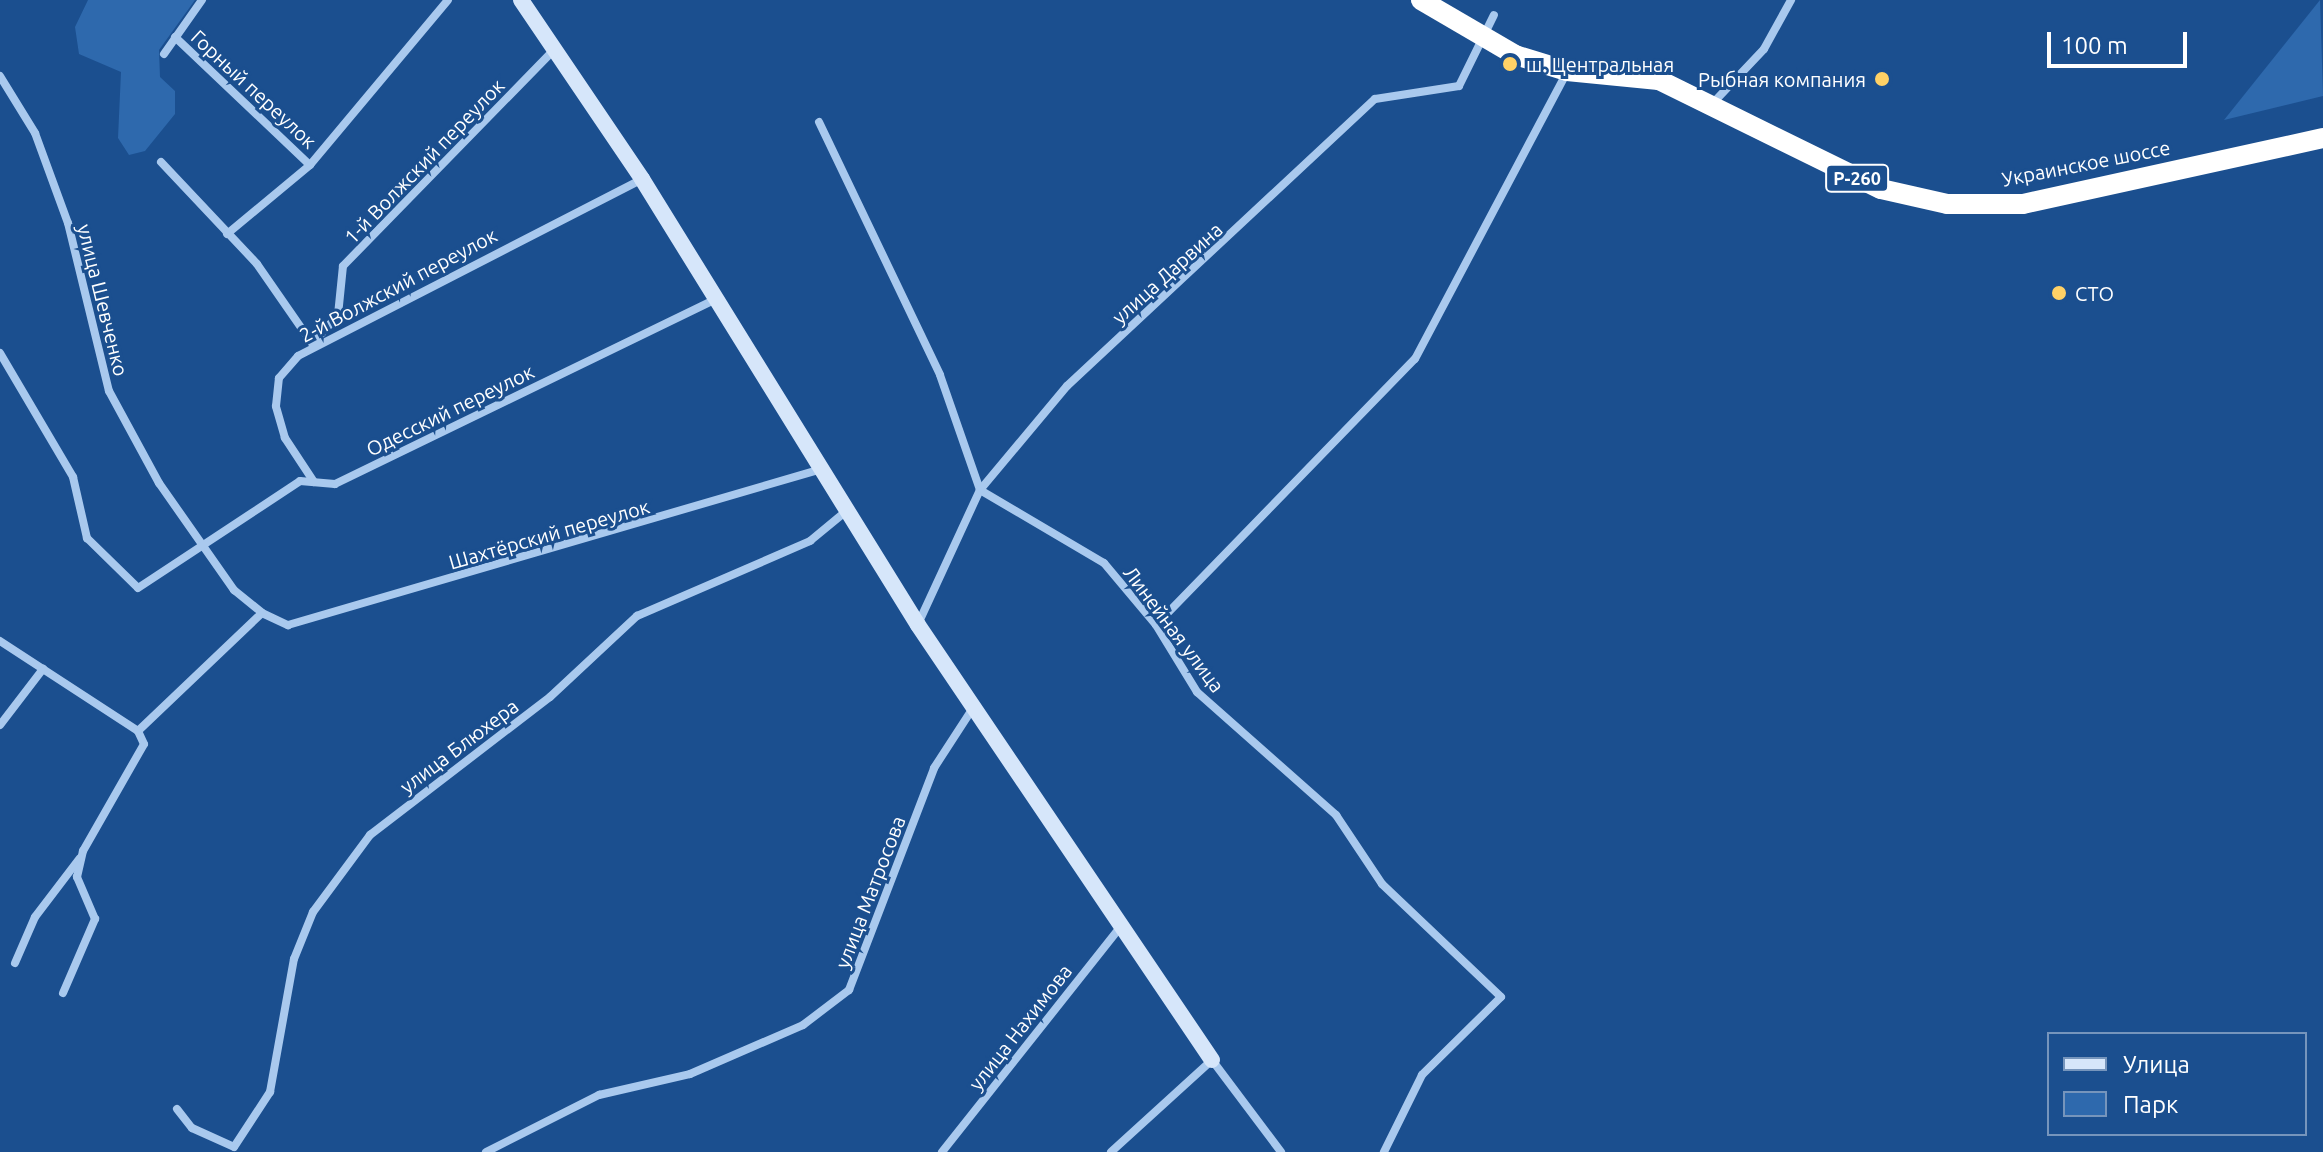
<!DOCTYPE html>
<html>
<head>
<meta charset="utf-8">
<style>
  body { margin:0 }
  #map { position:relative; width:2323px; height:1152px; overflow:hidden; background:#1b4f8f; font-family:Ubuntu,sans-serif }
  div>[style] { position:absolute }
  .green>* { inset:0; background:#2e69ad }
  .street>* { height:8px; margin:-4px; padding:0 4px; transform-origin:4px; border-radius:4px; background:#a9c9ee }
  .secondary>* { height:16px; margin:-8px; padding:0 8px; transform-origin:8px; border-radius:8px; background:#d6e6fa }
  .highway>* { height:20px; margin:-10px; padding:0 10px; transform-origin:10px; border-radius:10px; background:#fff }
  .dots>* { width:22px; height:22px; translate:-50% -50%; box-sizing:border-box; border:4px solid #1b4f8f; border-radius:50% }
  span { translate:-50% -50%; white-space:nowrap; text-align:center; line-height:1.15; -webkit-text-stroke:6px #1b4f8f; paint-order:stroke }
  .shield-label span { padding:2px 6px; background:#1b4f8f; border:2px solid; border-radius:6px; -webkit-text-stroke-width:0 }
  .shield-label { font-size:18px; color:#fff; font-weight:700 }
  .poi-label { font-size:20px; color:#fff }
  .left { translate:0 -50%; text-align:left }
  .right { translate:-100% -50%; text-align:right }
  .street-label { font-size:20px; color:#fff }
  .legend { position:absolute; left:2047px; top:1032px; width:260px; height:104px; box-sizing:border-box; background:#1b4f8f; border:2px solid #7695bc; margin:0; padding:10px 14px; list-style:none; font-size:24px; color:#fff }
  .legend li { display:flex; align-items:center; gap:16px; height:40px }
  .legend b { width:40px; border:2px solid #7695bc }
  .scale { position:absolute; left:2047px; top:32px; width:140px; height:36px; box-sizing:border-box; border:4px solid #fff; border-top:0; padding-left:10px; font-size:24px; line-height:28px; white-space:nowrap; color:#fff; -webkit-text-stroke:6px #1b4f8f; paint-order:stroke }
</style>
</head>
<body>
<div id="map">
  <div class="green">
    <i style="clip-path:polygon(88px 0,195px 0,159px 50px,160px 77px,175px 91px,175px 114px,145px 151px,129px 155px,118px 138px,121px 72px,79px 54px,75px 27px)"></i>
    <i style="clip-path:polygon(2320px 0,2323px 96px,2224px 120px)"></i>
  </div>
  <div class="street">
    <i style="left:175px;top:37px;width:186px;rotate:43.5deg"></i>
    <i style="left:164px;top:54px;width:66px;rotate:-54.9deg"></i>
    <i style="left:0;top:76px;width:67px;rotate:58.4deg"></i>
    <i style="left:35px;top:133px;width:96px;rotate:69.9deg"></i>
    <i style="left:68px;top:223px;width:173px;rotate:76.3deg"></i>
    <i style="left:109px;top:391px;width:105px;rotate:61.5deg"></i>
    <i style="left:159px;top:483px;width:131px;rotate:55deg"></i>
    <i style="left:234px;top:590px;width:36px;rotate:39deg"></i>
    <i style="left:262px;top:613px;width:29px;rotate:25deg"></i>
    <i style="left:288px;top:625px;width:552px;rotate:-16.3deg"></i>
    <i style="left:1713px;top:103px;width:74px;rotate:-46.6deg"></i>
    <i style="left:1764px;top:49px;width:56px;rotate:-61.1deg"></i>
    <i style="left:819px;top:122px;width:280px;rotate:64.4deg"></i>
    <i style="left:940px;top:375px;width:122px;rotate:70.8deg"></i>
    <i style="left:980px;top:490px;width:144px;rotate:30.5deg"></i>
    <i style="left:1104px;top:563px;width:81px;rotate:50deg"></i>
    <i style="left:1156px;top:625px;width:79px;rotate:58.5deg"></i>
    <i style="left:1197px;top:692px;width:186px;rotate:41.5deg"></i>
    <i style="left:1336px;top:815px;width:83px;rotate:56.3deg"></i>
    <i style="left:1382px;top:884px;width:164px;rotate:43.5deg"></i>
    <i style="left:1501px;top:997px;width:111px;rotate:135.4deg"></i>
    <i style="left:1422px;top:1075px;width:86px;rotate:116.3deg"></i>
    <i style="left:161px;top:162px;width:140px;rotate:46.7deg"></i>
    <i style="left:257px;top:264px;width:98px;rotate:55.3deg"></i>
    <i style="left:227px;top:234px;width:108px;rotate:-39.7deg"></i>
    <i style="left:310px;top:165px;width:215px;rotate:-50.1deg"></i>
    <i style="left:313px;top:343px;width:38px;rotate:-48deg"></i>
    <i style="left:338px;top:315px;width:49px;rotate:-84.2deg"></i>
    <i style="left:343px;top:266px;width:302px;rotate:-45.7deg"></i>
    <i style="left:0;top:353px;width:144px;rotate:59.5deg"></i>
    <i style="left:73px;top:477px;width:63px;rotate:77.1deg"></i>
    <i style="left:87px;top:538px;width:71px;rotate:44.4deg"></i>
    <i style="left:138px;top:588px;width:194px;rotate:-33.4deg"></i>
    <i style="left:300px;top:481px;width:35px;rotate:5deg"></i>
    <i style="left:335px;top:484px;width:424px;rotate:-25.9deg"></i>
    <i style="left:314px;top:482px;width:53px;rotate:-123.4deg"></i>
    <i style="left:285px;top:438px;width:33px;rotate:-106deg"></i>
    <i style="left:276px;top:406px;width:28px;rotate:-84deg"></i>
    <i style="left:279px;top:378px;width:29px;rotate:-49deg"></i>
    <i style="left:298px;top:356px;width:387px;rotate:-27.2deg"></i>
    <i style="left:918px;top:624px;width:148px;rotate:-65.2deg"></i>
    <i style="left:980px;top:490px;width:136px;rotate:-50.1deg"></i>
    <i style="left:1067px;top:386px;width:421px;rotate:-43deg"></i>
    <i style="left:1375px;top:99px;width:85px;rotate:-8.8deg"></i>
    <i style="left:1459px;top:86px;width:79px;rotate:-63.8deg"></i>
    <i style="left:1156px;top:625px;width:371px;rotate:-45.8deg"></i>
    <i style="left:1415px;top:359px;width:325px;rotate:-62.1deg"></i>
    <i style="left:0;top:641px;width:165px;rotate:33.1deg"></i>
    <i style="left:0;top:725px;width:71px;rotate:-52.5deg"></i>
    <i style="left:138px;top:731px;width:171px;rotate:-43.6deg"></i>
    <i style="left:15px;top:963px;width:50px;rotate:-66.5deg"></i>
    <i style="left:35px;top:917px;width:74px;rotate:-52.7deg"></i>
    <i style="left:63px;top:993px;width:81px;rotate:-66.6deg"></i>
    <i style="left:95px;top:919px;width:46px;rotate:-113.2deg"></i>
    <i style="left:77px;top:877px;width:27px;rotate:-77deg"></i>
    <i style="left:83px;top:851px;width:123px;rotate:-60.3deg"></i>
    <i style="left:144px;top:744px;width:14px;rotate:-115deg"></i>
    <i style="left:177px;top:1109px;width:24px;rotate:52deg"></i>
    <i style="left:192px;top:1128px;width:46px;rotate:24.3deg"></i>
    <i style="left:234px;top:1147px;width:66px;rotate:-56.8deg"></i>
    <i style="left:270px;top:1092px;width:135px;rotate:-79.8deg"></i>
    <i style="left:294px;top:959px;width:51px;rotate:-68deg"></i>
    <i style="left:313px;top:912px;width:96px;rotate:-53.5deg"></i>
    <i style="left:370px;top:835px;width:227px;rotate:-37.5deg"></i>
    <i style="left:550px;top:697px;width:119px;rotate:-43deg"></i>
    <i style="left:637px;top:616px;width:189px;rotate:-23.4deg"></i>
    <i style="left:810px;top:541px;width:45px;rotate:-39.6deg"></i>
    <i style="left:486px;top:1152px;width:127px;rotate:-26.8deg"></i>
    <i style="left:599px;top:1095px;width:93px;rotate:-13deg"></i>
    <i style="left:690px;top:1074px;width:123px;rotate:-23.4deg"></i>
    <i style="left:803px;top:1025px;width:58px;rotate:-37.3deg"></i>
    <i style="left:849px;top:990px;width:238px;rotate:-69deg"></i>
    <i style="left:934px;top:768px;width:72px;rotate:-57deg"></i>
    <i style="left:942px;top:1152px;width:288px;rotate:-51.6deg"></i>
    <i style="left:1111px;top:1152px;width:137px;rotate:-42.3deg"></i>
    <i style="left:1212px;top:1060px;width:115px;rotate:53.1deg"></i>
  </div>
  <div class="secondary">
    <i style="left:521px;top:0;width:216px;rotate:55.9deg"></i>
    <i style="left:642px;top:179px;width:524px;rotate:58.25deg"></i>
    <i style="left:918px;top:625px;width:525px;rotate:55.95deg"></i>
  </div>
  <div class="highway">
    <i style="left:1421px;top:0;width:109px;rotate:30.3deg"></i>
    <i style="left:1515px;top:55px;width:54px;rotate:17.1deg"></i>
    <i style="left:1567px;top:71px;width:92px;rotate:5.6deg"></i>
    <i style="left:1659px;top:80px;width:247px;rotate:26.2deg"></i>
    <i style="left:1881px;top:189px;width:68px;rotate:12.8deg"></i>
    <i style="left:1947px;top:204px;width:76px"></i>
    <i style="left:2023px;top:204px;width:307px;rotate:-12.4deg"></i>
  </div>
  <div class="dots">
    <i style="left:1510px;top:64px;background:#ffd166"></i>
    <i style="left:1882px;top:79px;background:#ffd166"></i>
    <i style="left:2059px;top:293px;background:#ffd166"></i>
  </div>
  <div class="shield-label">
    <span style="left:1857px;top:178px">Р-260</span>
  </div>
  <div class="poi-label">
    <span class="left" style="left:1526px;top:64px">ш. Центральная</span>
    <span class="right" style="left:1866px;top:79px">Рыбная компания</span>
    <span class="left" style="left:2075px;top:293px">СТО</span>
  </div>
  <div class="street-label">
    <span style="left:254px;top:89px;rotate:43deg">Горный переулок</span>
    <span style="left:424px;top:161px;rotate:-46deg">1-й Волжский переулок</span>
    <span style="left:2086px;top:163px;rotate:-11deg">Украинское шоссе</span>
    <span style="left:1167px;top:273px;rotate:-42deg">улица Дарвина</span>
    <span style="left:398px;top:285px;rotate:-28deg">2-й Волжский переулок</span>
    <span style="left:103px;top:300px;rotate:76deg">улица Шевченко</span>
    <span style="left:450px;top:410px;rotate:-26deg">Одесский переулок</span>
    <span style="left:549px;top:534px;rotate:-16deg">Шахтёрский переулок</span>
    <span style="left:1174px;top:629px;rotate:53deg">Линейная улица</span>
    <span style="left:459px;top:746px;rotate:-37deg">улица Блюхера</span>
    <span style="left:870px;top:892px;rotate:-69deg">улица Матросова</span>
    <span style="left:1020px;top:1027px;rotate:-52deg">улица Нахимова</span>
  </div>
  <ul class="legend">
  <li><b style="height:10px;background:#d6e6fa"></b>Улица</li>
  <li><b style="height:22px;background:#2e69ad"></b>Парк</li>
  </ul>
  <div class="scale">100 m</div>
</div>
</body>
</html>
